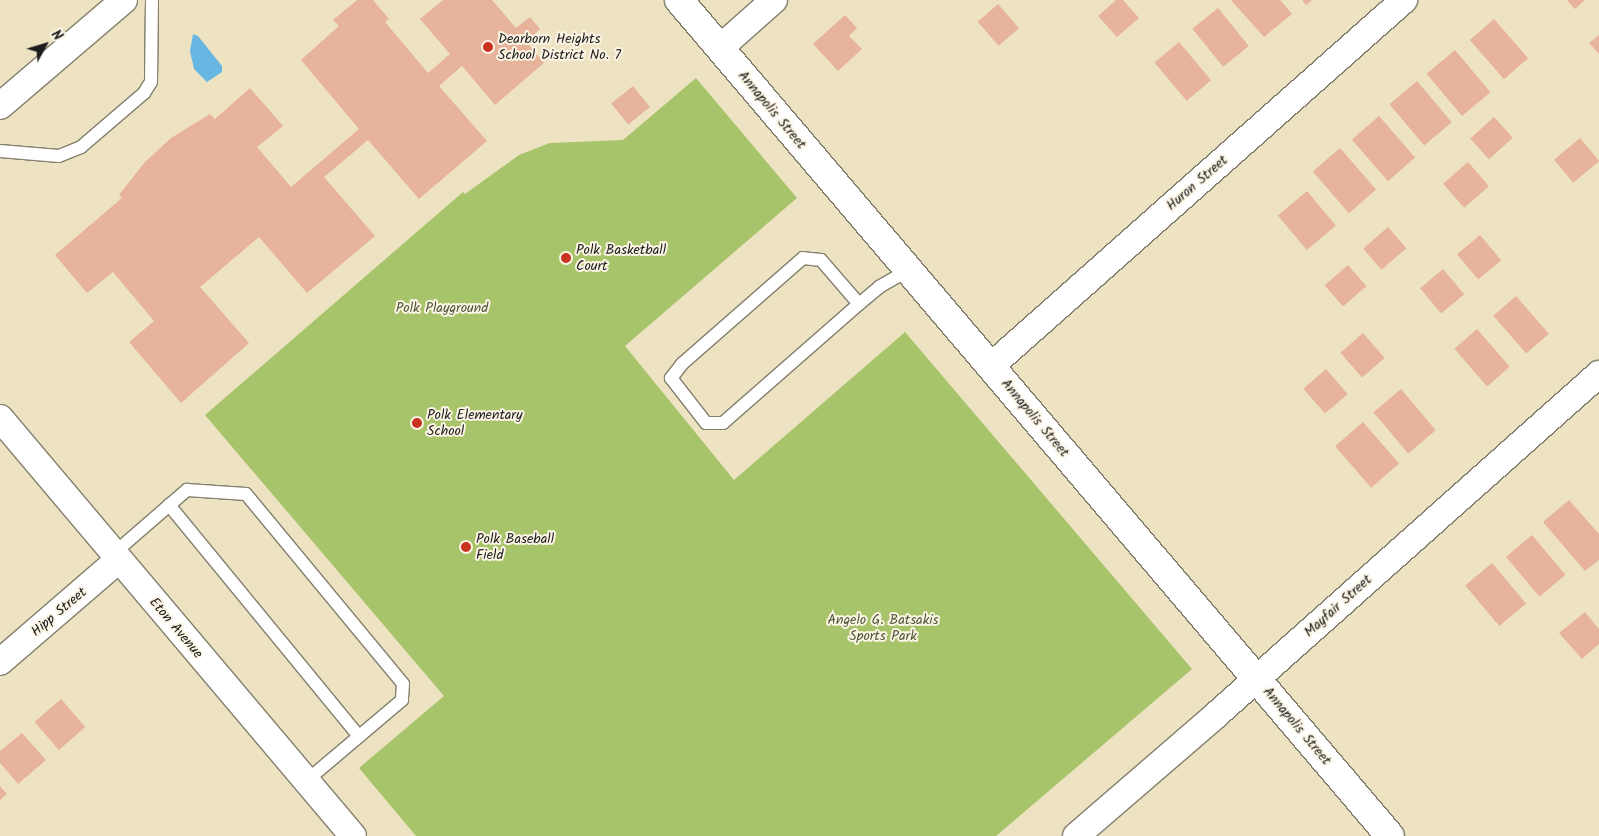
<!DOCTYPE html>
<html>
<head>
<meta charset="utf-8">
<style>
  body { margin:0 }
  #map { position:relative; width:1599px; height:836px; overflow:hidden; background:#ede3c2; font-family:Kalam,sans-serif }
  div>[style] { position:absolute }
  .green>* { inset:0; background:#a8c46a }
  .water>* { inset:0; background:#68b6e2 }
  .building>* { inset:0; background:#e8b39b; transform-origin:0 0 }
  .roads { filter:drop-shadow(1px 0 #84806f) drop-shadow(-1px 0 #84806f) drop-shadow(0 1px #84806f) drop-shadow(0 -1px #84806f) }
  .service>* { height:12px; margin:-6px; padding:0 6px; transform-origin:6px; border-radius:6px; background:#fff }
  .minor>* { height:26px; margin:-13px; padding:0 13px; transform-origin:13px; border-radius:13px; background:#fff }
  .tertiary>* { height:28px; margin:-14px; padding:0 14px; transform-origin:14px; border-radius:14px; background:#fff }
  .dots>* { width:14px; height:14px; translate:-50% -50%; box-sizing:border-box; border:2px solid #fcf5e5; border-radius:50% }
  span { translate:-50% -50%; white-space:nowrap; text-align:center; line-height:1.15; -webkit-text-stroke:4px #fcf5e5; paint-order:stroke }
  .poi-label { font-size:14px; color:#1c1c1c }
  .left { translate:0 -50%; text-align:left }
  .street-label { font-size:14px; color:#1c1c1c }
  .park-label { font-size:14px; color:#4d5737 }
  .north { position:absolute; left:20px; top:20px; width:50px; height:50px; -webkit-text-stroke:4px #fcf5e5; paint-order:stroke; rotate:51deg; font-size:14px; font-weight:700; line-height:20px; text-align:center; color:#1c1c1c }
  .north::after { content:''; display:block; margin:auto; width:18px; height:22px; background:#1c1c1c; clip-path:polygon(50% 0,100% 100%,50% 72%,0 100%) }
</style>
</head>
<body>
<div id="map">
  <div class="green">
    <i style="clip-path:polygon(696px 78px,797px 198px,625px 346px,734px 480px,905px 332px,1192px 669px,996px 836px,416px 836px,359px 768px,444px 696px,205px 415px,463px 192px,465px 194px,519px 155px,550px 143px,623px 140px)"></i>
  </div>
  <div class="water">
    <i style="clip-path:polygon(193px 34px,198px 36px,222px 66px,222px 72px,207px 82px,194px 69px,190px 51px)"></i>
  </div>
  <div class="building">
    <i style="clip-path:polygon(357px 0,373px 0,389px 19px,385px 22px,428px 73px,450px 54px,420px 19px,443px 0,492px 0,516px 28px,530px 17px,540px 29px,526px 41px,544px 63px,495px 105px,462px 66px,439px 86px,487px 141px,419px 199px,368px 140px,324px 177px,375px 236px,307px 293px,259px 237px,200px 287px,249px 343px,181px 403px,129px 342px,154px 321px,113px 272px,87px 293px,55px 255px,122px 198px,119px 195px,144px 163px,171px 138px,210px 114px,215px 119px,250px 88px,283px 126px,257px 147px,291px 187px,359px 129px,301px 60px,339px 26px,333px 20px)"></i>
    <i style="clip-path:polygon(1116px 0,1123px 0,1139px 18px,1117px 37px,1098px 16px)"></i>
    <i style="clip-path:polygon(1231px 0,1280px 0,1292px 14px,1264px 37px)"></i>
    <i style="clip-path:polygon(1302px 0,1312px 0,1306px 5px)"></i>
    <i style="clip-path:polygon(1567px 0,1585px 0,1575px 9px)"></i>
    <i style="left:998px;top:4px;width:32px;height:27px;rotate:49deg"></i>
    <i style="left:1218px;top:8px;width:49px;height:33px;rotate:51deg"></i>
    <i style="clip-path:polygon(845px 15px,857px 28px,849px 36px,862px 49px,838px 71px,813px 44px)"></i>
    <i style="left:1494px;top:19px;width:52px;height:32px;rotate:49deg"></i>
    <i style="clip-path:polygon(1599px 35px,1599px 54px,1589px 43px)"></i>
    <i style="left:1179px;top:42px;width:50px;height:32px;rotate:50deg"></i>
    <i style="left:1455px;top:50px;width:55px;height:37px;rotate:50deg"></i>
    <i style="left:1417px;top:81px;width:54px;height:36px;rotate:50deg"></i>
    <i style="left:633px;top:86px;width:27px;height:28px;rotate:51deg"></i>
    <i style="left:1379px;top:116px;width:55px;height:36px;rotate:49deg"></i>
    <i style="left:1494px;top:117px;width:28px;height:32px;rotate:48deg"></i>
    <i style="left:1580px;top:138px;width:30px;height:34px;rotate:50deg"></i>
    <i style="left:1340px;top:148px;width:55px;height:36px;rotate:49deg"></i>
    <i style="left:1468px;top:162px;width:32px;height:33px;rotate:49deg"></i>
    <i style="left:1307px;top:191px;width:45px;height:38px;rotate:50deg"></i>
    <i style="left:1388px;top:227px;width:28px;height:33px;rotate:49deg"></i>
    <i style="left:1480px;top:235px;width:33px;height:30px;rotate:50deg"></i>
    <i style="left:1348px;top:265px;width:28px;height:31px;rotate:49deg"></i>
    <i style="left:1443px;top:269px;width:33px;height:30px;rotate:50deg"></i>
    <i style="left:1516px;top:296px;width:50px;height:30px;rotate:49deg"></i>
    <i style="left:1477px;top:329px;width:50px;height:30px;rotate:49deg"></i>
    <i style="left:1363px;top:333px;width:33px;height:30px;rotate:49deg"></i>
    <i style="left:1326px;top:369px;width:33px;height:30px;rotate:49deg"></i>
    <i style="left:1401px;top:389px;width:54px;height:36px;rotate:50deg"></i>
    <i style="left:1363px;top:422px;width:55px;height:37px;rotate:49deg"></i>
    <i style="clip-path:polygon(1569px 500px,1599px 534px,1599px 560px,1585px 571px,1543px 522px)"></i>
    <i style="left:1532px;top:535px;width:52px;height:34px;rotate:50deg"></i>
    <i style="left:1492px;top:563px;width:53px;height:35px;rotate:50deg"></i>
    <i style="clip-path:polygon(1585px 612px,1599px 629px,1599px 644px,1582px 659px,1559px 633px)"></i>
    <i style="left:61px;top:699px;width:37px;height:35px;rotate:49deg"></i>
    <i style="clip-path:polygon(22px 733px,46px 760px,18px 784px,0 763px,0 751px)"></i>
    <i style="clip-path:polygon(0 786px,7px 794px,0 800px)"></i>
  </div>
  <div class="roads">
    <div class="service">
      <i style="left:0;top:151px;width:59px;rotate:4.8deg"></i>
      <i style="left:59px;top:156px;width:24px;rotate:-22deg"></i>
      <i style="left:81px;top:147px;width:83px;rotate:-40.6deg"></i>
      <i style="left:144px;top:93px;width:13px;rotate:-58deg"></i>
      <i style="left:151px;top:82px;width:82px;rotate:-89.3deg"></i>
      <i style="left:859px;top:304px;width:58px;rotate:-130.8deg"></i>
      <i style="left:821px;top:260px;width:18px;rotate:-174deg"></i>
      <i style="left:803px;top:258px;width:161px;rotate:138.8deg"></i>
      <i style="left:682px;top:364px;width:18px;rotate:128deg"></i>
      <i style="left:671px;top:378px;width:57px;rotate:52.1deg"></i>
      <i style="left:706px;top:423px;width:17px"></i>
      <i style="left:723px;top:423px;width:181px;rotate:-41.2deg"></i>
      <i style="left:859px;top:304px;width:26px;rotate:-40deg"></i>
      <i style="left:879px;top:287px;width:34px;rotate:-30deg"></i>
      <i style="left:169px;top:505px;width:299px;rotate:50.6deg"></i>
      <i style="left:113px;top:554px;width:98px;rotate:-40.9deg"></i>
      <i style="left:187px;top:490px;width:59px;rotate:3.9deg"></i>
      <i style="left:246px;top:494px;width:246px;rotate:50.4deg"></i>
      <i style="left:403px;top:684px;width:16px;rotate:94deg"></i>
      <i style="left:402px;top:700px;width:126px;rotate:139.8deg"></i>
    </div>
    <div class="minor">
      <i style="left:720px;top:48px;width:72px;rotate:-41.6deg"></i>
      <i style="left:0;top:106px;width:163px;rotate:-40.5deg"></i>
      <i style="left:991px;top:366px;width:552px;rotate:-41.55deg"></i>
      <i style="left:0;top:418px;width:547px;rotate:49.82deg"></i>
      <i style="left:0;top:662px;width:156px;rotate:-40.8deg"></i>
      <i style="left:1076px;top:836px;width:185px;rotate:-40.8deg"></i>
      <i style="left:1216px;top:715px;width:513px;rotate:-41.68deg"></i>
    </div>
    <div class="tertiary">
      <i style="left:679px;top:0;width:1097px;rotate:49.62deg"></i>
    </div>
  </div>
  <div class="dots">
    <i style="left:488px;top:47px;background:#c8321e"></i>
    <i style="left:566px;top:258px;background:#c8321e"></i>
    <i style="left:417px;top:423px;background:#c8321e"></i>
    <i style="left:466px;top:547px;background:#c8321e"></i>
  </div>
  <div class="poi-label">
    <span class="left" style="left:498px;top:47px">Dearborn Heights<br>School District No. 7</span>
    <span class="left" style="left:576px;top:258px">Polk Basketball<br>Court</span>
    <span class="left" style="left:427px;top:423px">Polk Elementary<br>School</span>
    <span class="left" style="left:476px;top:547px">Polk Baseball<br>Field</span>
  </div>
  <div class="street-label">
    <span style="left:772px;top:110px;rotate:50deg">Annapolis Street</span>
    <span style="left:1197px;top:183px;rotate:-41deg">Huron Street</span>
    <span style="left:1035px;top:418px;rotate:50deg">Annapolis Street</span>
    <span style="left:1338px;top:606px;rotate:-42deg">Mayfair Street</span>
    <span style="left:59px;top:612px;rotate:-40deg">Hipp Street</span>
    <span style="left:176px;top:628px;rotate:50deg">Eton Avenue</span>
    <span style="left:1297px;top:726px;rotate:50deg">Annapolis Street</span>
  </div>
  <div class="park-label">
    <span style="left:442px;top:308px">Polk Playground</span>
    <span style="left:883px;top:628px">Angelo G. Batsakis<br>Sports Park</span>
  </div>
  <div class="north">N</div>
</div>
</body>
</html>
